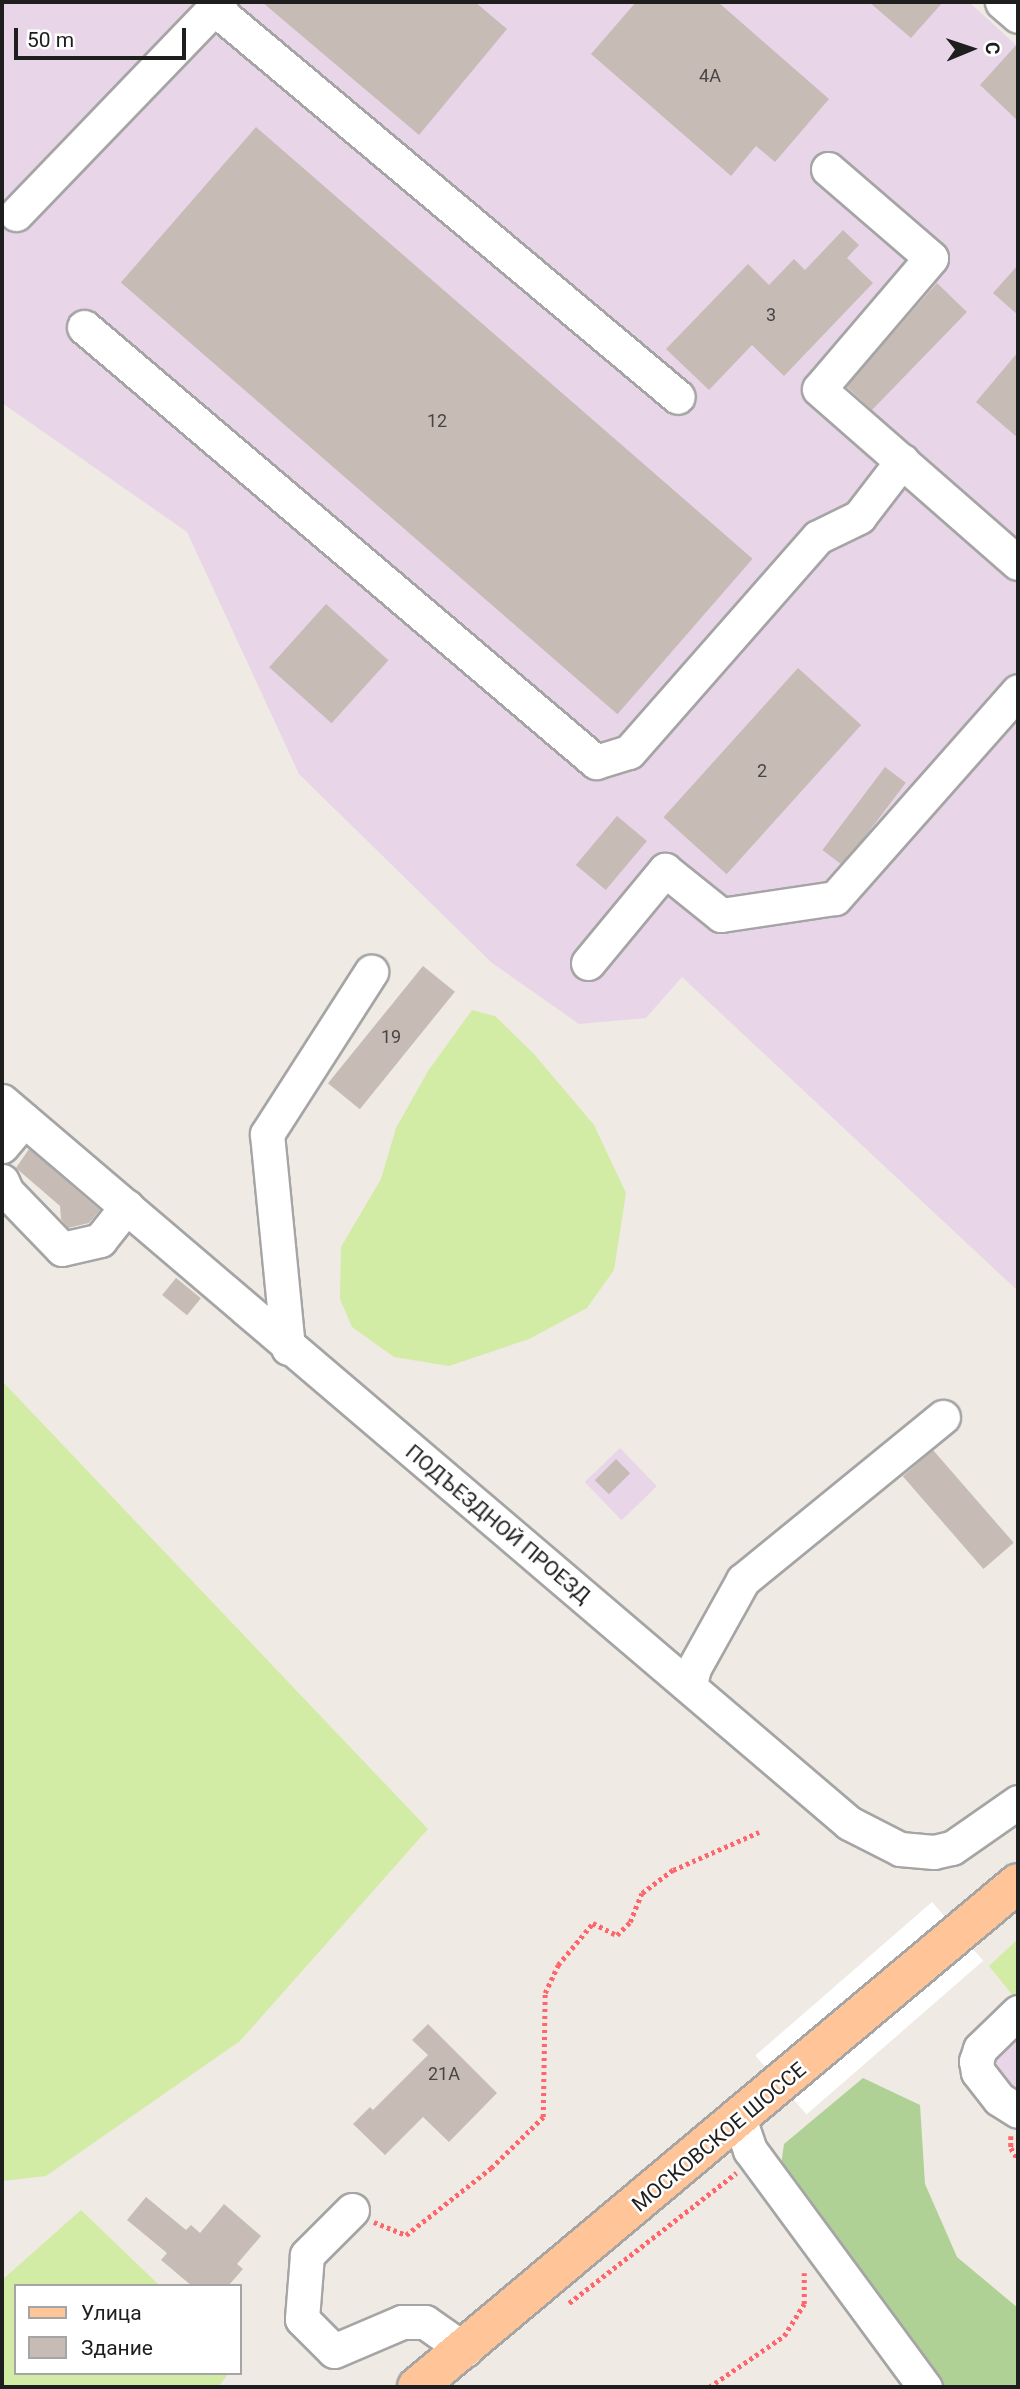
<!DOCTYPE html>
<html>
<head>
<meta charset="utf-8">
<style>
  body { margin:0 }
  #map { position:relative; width:1020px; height:2389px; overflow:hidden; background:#efeae3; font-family:Roboto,sans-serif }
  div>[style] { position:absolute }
  .industrial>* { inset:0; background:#e9d5e8; transform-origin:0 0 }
  .grass>* { inset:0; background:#d2eca6 }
  .forest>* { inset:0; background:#afd196 }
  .pier>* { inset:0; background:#fff; transform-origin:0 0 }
  .building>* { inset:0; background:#c7bbb6; transform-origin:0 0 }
  .path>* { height:4.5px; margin-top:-2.25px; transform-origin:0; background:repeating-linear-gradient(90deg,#ff656a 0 3.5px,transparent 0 7px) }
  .roads { filter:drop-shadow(2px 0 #a5a5a5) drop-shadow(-2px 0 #a5a5a5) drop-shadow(0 2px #a5a5a5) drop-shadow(0 -2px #a5a5a5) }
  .minor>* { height:33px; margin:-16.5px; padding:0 16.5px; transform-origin:16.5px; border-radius:16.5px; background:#fff }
  .major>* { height:38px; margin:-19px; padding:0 19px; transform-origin:19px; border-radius:19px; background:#ffc599 }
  span { translate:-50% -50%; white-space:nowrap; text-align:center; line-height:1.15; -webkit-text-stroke:5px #fff; paint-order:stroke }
  .number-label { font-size:18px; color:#484544 }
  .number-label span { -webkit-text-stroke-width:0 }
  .street-label { font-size:21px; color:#1e1e1e }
  .frame { position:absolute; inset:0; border:4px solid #1e1e1e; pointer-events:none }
  .legend { position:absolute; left:14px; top:2284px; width:228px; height:91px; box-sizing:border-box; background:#fff; border:2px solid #a5a5a5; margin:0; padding:9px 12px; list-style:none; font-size:21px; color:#1e1e1e }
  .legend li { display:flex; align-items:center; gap:14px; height:35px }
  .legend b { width:35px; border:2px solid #a5a5a5 }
  .north { position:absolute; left:936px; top:14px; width:70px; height:70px; -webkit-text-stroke:5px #fff; paint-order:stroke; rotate:88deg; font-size:19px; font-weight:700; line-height:28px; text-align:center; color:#1e1e1e }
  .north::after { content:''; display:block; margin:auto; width:24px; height:32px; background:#1e1e1e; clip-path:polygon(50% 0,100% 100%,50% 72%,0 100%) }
  .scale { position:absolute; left:14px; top:28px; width:172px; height:32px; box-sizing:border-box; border:4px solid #1e1e1e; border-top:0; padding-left:9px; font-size:21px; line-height:24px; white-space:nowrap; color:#1e1e1e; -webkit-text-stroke:5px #fff; paint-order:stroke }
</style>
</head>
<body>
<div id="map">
  <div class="industrial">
    <i style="clip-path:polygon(2px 2px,969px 2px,1018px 47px,1018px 1291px,682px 977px,646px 1018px,579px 1024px,492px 963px,299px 774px,187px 532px,2px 403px)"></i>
    <i style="left:620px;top:1448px;width:53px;height:49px;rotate:46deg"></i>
    <i style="clip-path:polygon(1018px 2022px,1018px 2092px,985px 2072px)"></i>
  </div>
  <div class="grass">
    <i style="clip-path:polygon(472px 1010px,495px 1016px,534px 1054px,594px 1125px,626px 1193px,614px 1270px,587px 1308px,529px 1339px,449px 1366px,394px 1357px,352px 1327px,340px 1299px,341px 1247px,381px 1179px,396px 1128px,428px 1071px)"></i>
    <i style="clip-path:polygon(2px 1381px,428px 1829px,240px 2041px,46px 2176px,2px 2181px)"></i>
    <i style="clip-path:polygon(1018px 1939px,1018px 2002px,989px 1966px)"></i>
    <i style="clip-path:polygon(81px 2210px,160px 2286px,16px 2286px,16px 2373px,229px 2373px,218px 2387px,2px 2387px,2px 2280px)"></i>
  </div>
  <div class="forest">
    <i style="clip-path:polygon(863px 2078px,920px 2105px,925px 2184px,957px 2257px,1018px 2308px,1018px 2387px,937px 2387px,781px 2165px,784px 2144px)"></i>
  </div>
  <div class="pier">
    <i style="left:932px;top:1902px;width:78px;height:234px;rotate:49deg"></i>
  </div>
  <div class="building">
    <i style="clip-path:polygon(262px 2px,475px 2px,507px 29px,419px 135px)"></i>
    <i style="clip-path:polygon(636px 2px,718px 2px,829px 99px,775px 162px,756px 146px,731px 176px,591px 54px)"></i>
    <i style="clip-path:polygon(869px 2px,943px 2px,911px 38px)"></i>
    <i style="clip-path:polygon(1018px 43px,1018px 121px,980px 85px)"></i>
    <i style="left:256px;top:127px;width:658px;height:206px;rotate:41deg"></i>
    <i style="clip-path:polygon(843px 230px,859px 245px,847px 258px,873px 283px,784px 376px,752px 345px,709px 390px,666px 349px,748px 264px,769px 285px,794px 259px,805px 270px)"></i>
    <i style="clip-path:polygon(1018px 265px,1018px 315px,993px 293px)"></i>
    <i style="clip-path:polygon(937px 283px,967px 312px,872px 410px,846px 386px)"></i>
    <i style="clip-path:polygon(1018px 352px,1018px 438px,976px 402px)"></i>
    <i style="left:326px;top:604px;width:84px;height:85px;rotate:42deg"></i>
    <i style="left:798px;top:668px;width:85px;height:201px;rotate:42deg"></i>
    <i style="left:885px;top:767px;width:26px;height:104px;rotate:37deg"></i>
    <i style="left:617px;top:816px;width:39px;height:64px;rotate:40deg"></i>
    <i style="left:423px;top:966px;width:41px;height:151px;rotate:39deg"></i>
    <i style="clip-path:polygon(29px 1149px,100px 1210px,89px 1223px,68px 1228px,61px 1219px,60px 1206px,16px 1168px)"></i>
    <i style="left:176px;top:1278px;width:32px;height:22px;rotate:39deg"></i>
    <i style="left:933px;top:1450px;width:123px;height:40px;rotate:49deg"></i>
    <i style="left:616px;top:1459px;width:20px;height:30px;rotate:45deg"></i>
    <i style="clip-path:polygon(428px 2024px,497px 2093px,449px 2142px,423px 2117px,385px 2155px,353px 2124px,370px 2107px,373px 2110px,428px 2055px,412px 2040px)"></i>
    <i style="clip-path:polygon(146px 2197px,186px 2230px,191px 2225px,200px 2233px,224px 2204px,261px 2236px,237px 2264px,243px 2269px,228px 2286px,192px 2286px,161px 2260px,167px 2253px,127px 2220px)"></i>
  </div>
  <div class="path">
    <i style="left:1011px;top:2136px;width:12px;rotate:90deg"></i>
    <i style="left:1011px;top:2148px;width:13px;rotate:58deg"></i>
    <i style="left:374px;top:2222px;width:35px;rotate:22deg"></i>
    <i style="left:406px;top:2235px;width:108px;rotate:-38.2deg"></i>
    <i style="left:491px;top:2168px;width:73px;rotate:-44.4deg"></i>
    <i style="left:543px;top:2117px;width:124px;rotate:-89.1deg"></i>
    <i style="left:545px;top:1993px;width:31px;rotate:-65deg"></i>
    <i style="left:558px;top:1965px;width:55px;rotate:-50.2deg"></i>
    <i style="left:593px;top:1923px;width:27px;rotate:27deg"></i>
    <i style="left:617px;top:1935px;width:18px;rotate:-45deg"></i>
    <i style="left:630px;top:1922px;width:31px;rotate:-68deg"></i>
    <i style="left:642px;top:1893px;width:39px;rotate:-37deg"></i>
    <i style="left:673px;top:1870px;width:94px;rotate:-23.8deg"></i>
    <i style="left:569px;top:2303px;width:212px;rotate:-37.9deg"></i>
    <i style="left:709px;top:2387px;width:91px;rotate:-34.2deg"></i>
    <i style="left:784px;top:2336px;width:38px;rotate:-58deg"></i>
    <i style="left:804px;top:2304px;width:31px;rotate:-90deg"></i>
  </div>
  <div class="roads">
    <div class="minor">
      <i style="left:1002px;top:2px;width:21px;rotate:41deg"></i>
      <i style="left:214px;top:8px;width:605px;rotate:39.98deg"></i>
      <i style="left:828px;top:169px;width:136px;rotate:40.8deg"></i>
      <i style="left:931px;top:258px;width:172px;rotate:130.5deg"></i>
      <i style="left:819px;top:389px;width:264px;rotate:41.2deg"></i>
      <i style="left:16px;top:214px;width:294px;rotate:-46.1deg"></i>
      <i style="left:84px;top:327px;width:672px;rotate:40.35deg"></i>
      <i style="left:596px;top:762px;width:34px;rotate:-17deg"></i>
      <i style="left:629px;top:752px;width:286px;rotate:-48.7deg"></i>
      <i style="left:818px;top:537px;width:46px;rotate:-26deg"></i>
      <i style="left:859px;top:517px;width:71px;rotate:-52.5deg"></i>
      <i style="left:588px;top:963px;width:121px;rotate:-50.4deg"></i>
      <i style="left:665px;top:870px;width:72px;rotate:38.8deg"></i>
      <i style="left:721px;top:915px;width:115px;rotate:-8.5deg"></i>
      <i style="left:835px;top:898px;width:276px;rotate:-48.5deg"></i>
      <i style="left:2px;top:1101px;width:1113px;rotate:40.44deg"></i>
      <i style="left:849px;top:1823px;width:57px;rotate:27deg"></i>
      <i style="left:900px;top:1849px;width:34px;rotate:5deg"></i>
      <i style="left:934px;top:1852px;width:18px;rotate:-13deg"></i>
      <i style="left:952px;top:1848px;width:80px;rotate:-34.9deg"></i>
      <i style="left:2px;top:1146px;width:34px;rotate:-50deg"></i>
      <i style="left:2px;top:1181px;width:12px;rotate:66deg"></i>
      <i style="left:7px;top:1192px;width:79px;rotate:46deg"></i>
      <i style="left:62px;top:1249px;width:39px;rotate:-13deg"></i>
      <i style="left:100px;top:1240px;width:43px;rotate:-51.5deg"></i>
      <i style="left:288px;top:1348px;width:215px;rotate:-95.6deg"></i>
      <i style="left:267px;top:1134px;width:193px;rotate:-57.3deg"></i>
      <i style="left:690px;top:1684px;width:16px;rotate:-76deg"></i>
      <i style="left:694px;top:1668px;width:101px;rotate:-60.9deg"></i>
      <i style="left:743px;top:1580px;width:258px;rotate:-39.2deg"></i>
      <i style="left:1018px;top:2012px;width:53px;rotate:135.8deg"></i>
      <i style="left:980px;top:2049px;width:13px;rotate:108deg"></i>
      <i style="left:976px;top:2061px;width:11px;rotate:80deg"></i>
      <i style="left:978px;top:2072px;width:34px;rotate:52deg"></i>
      <i style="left:999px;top:2099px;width:22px;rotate:32deg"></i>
      <i style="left:740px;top:2121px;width:31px;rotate:71deg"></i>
      <i style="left:750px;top:2150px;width:295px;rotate:53.6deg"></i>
      <i style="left:352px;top:2210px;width:64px;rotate:135deg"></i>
      <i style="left:307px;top:2255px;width:64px;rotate:94.5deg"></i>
      <i style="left:302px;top:2319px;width:45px;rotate:45deg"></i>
      <i style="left:334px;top:2351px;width:74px;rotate:-23.1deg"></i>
      <i style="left:402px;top:2322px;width:23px"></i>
      <i style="left:425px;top:2322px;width:49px;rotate:35deg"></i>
    </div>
    <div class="major">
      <i style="left:417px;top:2387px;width:784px;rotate:-39.98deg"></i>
    </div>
  </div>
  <div class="number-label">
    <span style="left:710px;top:76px">4А</span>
    <span style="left:771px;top:315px">3</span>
    <span style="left:437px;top:421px">12</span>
    <span style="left:762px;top:771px">2</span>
    <span style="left:391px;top:1037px">19</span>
    <span style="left:444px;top:2074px">21А</span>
  </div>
  <div class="street-label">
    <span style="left:498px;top:1524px;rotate:40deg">ПОДЪЕЗДНОЙ ПРОЕЗД</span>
    <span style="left:719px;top:2137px;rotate:-40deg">МОСКОВСКОЕ ШОССЕ</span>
  </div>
  <div class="frame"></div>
  <ul class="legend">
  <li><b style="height:9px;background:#ffc599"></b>Улица</li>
  <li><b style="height:19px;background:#c7bbb6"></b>Здание</li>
  </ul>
  <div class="north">С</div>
  <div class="scale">50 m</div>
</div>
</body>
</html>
